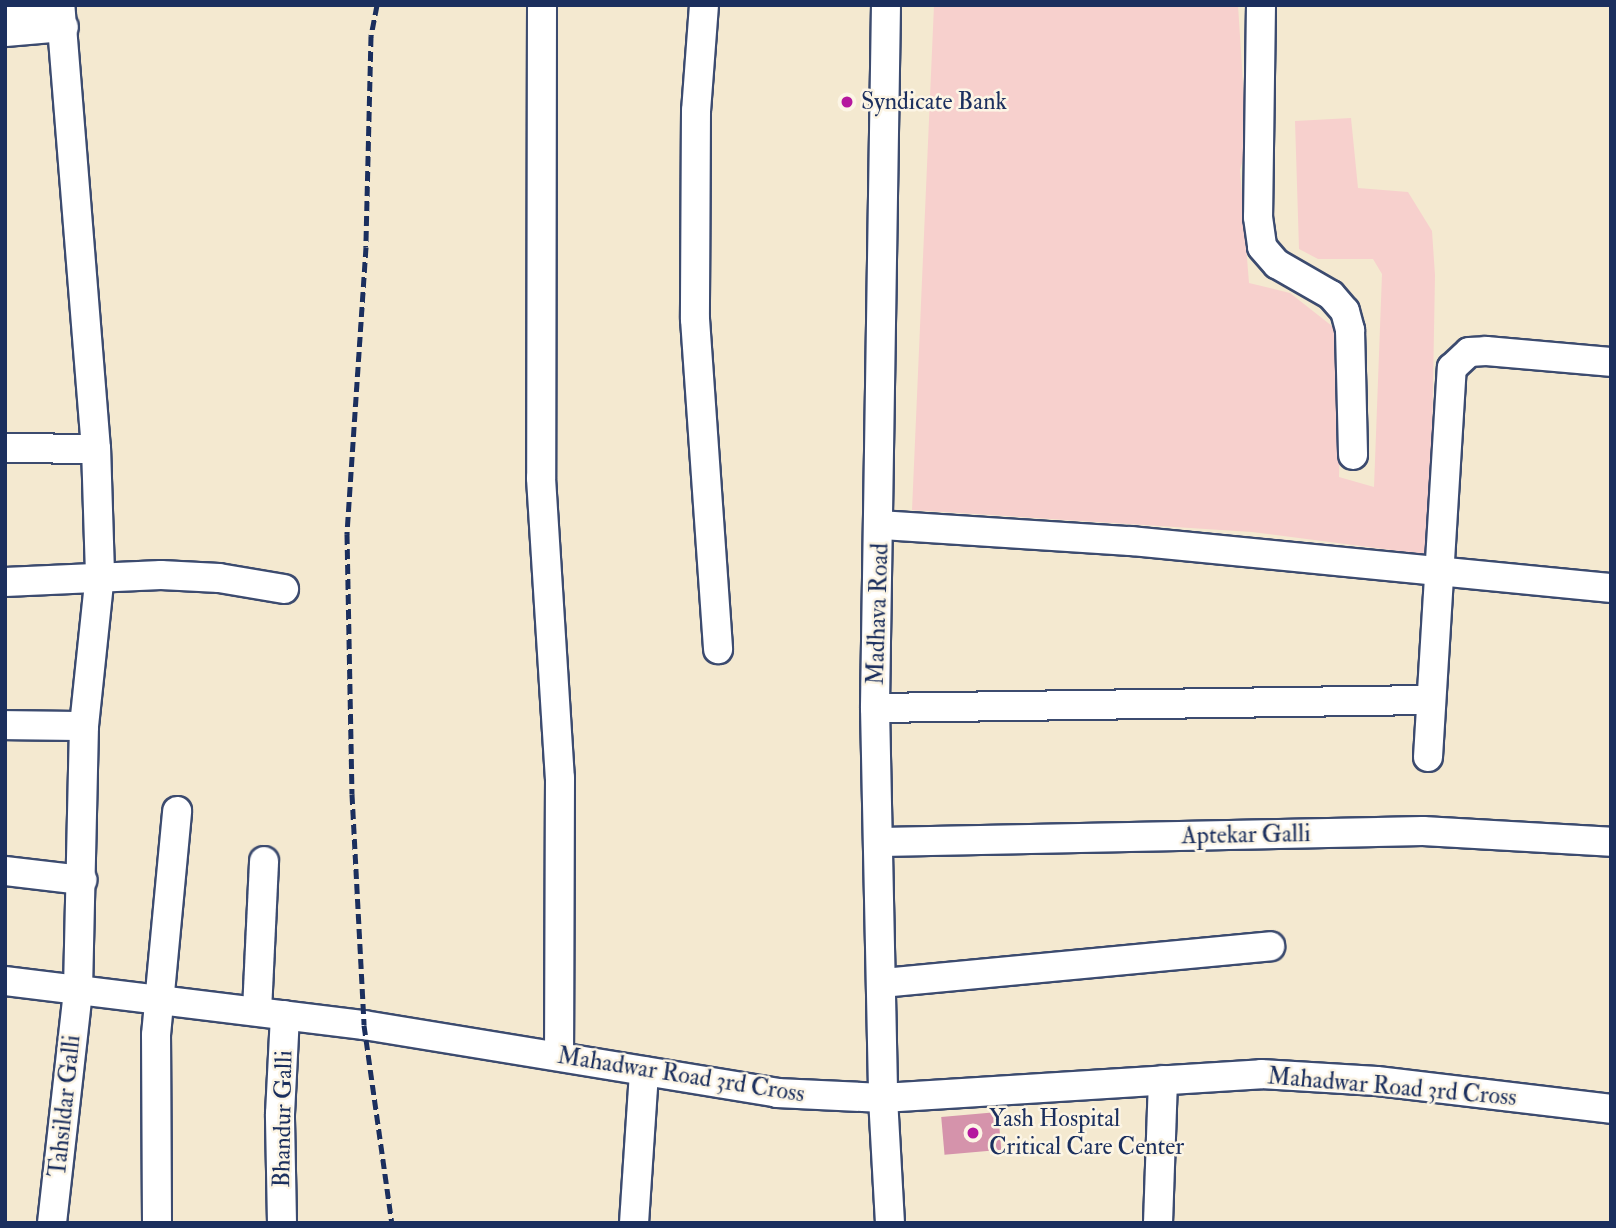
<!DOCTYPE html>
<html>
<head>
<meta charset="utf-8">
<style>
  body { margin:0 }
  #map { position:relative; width:1616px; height:1228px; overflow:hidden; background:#f4e9d0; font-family:"IM FELL Double Pica",serif }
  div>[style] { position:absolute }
  .built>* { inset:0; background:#f7d0cd }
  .building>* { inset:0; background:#d593ab; transform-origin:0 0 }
  .roads { filter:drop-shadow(2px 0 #3c4b6f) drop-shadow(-2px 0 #3c4b6f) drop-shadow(0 2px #3c4b6f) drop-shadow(0 -2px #3c4b6f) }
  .minor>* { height:28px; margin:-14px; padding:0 14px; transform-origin:14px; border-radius:14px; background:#fff }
  .major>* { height:37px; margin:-18.5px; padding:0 18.5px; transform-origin:18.5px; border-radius:18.5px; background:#fff }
  .rail>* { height:5px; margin-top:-2.5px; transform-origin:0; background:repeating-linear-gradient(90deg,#1b2f5e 0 10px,transparent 0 15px) }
  .dots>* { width:19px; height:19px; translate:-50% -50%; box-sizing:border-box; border:4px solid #fcf5e5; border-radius:50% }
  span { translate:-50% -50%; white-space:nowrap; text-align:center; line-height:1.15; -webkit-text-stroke:5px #fcf5e5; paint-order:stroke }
  .poi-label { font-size:24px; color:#1b2f5e }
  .left { translate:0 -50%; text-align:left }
  .street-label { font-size:24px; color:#1b2f5e }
  .frame { position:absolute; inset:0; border:7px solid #1b2f5e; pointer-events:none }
</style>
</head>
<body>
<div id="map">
  <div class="built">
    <i style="clip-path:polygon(934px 5px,1238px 5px,1247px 145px,1240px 170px,1249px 283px,1290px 293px,1332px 326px,1342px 352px,1339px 477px,1374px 487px,1382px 274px,1373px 259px,1318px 259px,1299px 249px,1295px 121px,1351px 118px,1358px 188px,1408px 192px,1432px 231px,1435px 275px,1430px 555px,1252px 532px,912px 510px)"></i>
  </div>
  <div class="building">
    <i style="left:998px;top:1112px;width:38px;height:57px;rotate:85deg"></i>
  </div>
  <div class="roads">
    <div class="minor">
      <i style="left:542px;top:5px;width:473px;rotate:90.1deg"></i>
      <i style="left:541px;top:478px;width:301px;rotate:86.4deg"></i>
      <i style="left:560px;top:778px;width:278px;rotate:90.2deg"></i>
      <i style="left:704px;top:5px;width:106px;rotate:94.3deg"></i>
      <i style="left:696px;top:111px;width:208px;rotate:90.3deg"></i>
      <i style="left:695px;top:319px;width:331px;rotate:86deg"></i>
      <i style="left:886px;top:5px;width:703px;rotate:90.9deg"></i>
      <i style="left:875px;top:708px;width:390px;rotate:88.8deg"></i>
      <i style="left:883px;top:1098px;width:125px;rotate:86.8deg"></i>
      <i style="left:1261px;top:5px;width:212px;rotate:90.8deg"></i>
      <i style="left:1258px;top:217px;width:30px;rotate:82deg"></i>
      <i style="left:1262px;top:247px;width:23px;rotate:49deg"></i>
      <i style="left:1277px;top:264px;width:62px;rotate:29.9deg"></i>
      <i style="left:1331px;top:295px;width:21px;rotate:49deg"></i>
      <i style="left:1345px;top:311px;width:20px;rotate:75deg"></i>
      <i style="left:1350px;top:330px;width:125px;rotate:88.6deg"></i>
      <i style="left:5px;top:32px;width:59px;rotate:-4.8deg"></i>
      <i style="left:5px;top:448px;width:91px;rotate:0.6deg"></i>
      <i style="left:881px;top:525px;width:251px;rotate:3.7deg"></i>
      <i style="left:1131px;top:541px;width:482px;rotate:5.6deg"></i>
      <i style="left:5px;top:582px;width:156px;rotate:-2.6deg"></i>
      <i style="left:161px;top:575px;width:58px;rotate:3deg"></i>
      <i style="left:219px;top:578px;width:66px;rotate:9.6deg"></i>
      <i style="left:875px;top:708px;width:554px;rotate:-0.83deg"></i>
      <i style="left:5px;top:725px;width:79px;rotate:0.7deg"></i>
      <i style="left:1428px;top:757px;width:390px;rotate:-86.5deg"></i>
      <i style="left:1452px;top:368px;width:23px;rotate:-43deg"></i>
      <i style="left:1469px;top:352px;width:17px;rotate:-3deg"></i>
      <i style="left:1486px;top:351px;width:125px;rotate:5deg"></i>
      <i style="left:881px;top:842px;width:542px;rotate:-1.16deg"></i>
      <i style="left:1423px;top:831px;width:188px;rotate:3.3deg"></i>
      <i style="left:5px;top:871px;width:78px;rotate:6.7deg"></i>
      <i style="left:5px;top:981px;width:362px;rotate:7deg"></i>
      <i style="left:364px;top:1025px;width:419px;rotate:9.3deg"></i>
      <i style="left:777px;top:1093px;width:106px;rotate:2.7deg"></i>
      <i style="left:883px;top:1098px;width:379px;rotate:-3.6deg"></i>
      <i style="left:1261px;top:1074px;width:116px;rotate:3.5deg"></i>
      <i style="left:1377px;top:1081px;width:236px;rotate:6.8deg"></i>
      <i style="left:882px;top:983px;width:390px;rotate:-5.4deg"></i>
      <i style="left:257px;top:1011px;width:150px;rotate:-87.3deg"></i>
      <i style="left:52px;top:1223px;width:234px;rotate:-83.6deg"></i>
      <i style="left:78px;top:990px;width:264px;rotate:-88.7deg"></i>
      <i style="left:84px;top:726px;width:153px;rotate:-84deg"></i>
      <i style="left:100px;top:574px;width:125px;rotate:-91.8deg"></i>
      <i style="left:96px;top:449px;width:445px;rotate:-94.6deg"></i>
      <i style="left:157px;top:1223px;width:188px;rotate:-90.3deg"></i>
      <i style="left:156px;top:1035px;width:225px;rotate:-84.6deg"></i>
      <i style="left:282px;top:1223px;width:109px;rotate:-91.1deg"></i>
      <i style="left:280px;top:1114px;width:99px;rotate:-87.1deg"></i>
      <i style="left:634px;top:1223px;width:152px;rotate:-86.2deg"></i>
      <i style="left:1158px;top:1223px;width:143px;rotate:-88deg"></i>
    </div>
    <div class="major">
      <i style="left:5px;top:9px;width:47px;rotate:-4.9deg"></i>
    </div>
  </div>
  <div class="rail">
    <i style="left:377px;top:5px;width:32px;rotate:101deg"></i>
    <i style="left:371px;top:36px;width:211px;rotate:91.4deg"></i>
    <i style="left:366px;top:247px;width:288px;rotate:93.8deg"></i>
    <i style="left:347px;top:534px;width:260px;rotate:88.9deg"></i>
    <i style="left:352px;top:794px;width:231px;rotate:87deg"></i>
    <i style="left:364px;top:1025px;width:200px;rotate:82deg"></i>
  </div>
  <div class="dots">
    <i style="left:847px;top:102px;background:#b5179e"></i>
    <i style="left:973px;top:1133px;background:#b5179e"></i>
  </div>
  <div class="poi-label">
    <span class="left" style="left:861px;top:102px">Syndicate Bank</span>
    <span class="left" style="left:989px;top:1133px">Yash Hospital<br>Critical Care Center</span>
  </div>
  <div class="street-label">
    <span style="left:878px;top:614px;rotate:-88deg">Madhava Road</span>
    <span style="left:1246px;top:835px;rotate:-1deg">Aptekar Galli</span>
    <span style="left:681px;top:1075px;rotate:9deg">Mahadwar Road 3rd Cross</span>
    <span style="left:1392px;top:1087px;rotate:5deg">Mahadwar Road 3rd Cross</span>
    <span style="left:65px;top:1106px;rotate:-84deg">Tahsildar Galli</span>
    <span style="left:283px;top:1119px;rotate:-89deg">Bhandur Galli</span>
  </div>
  <div class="frame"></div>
</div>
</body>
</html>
